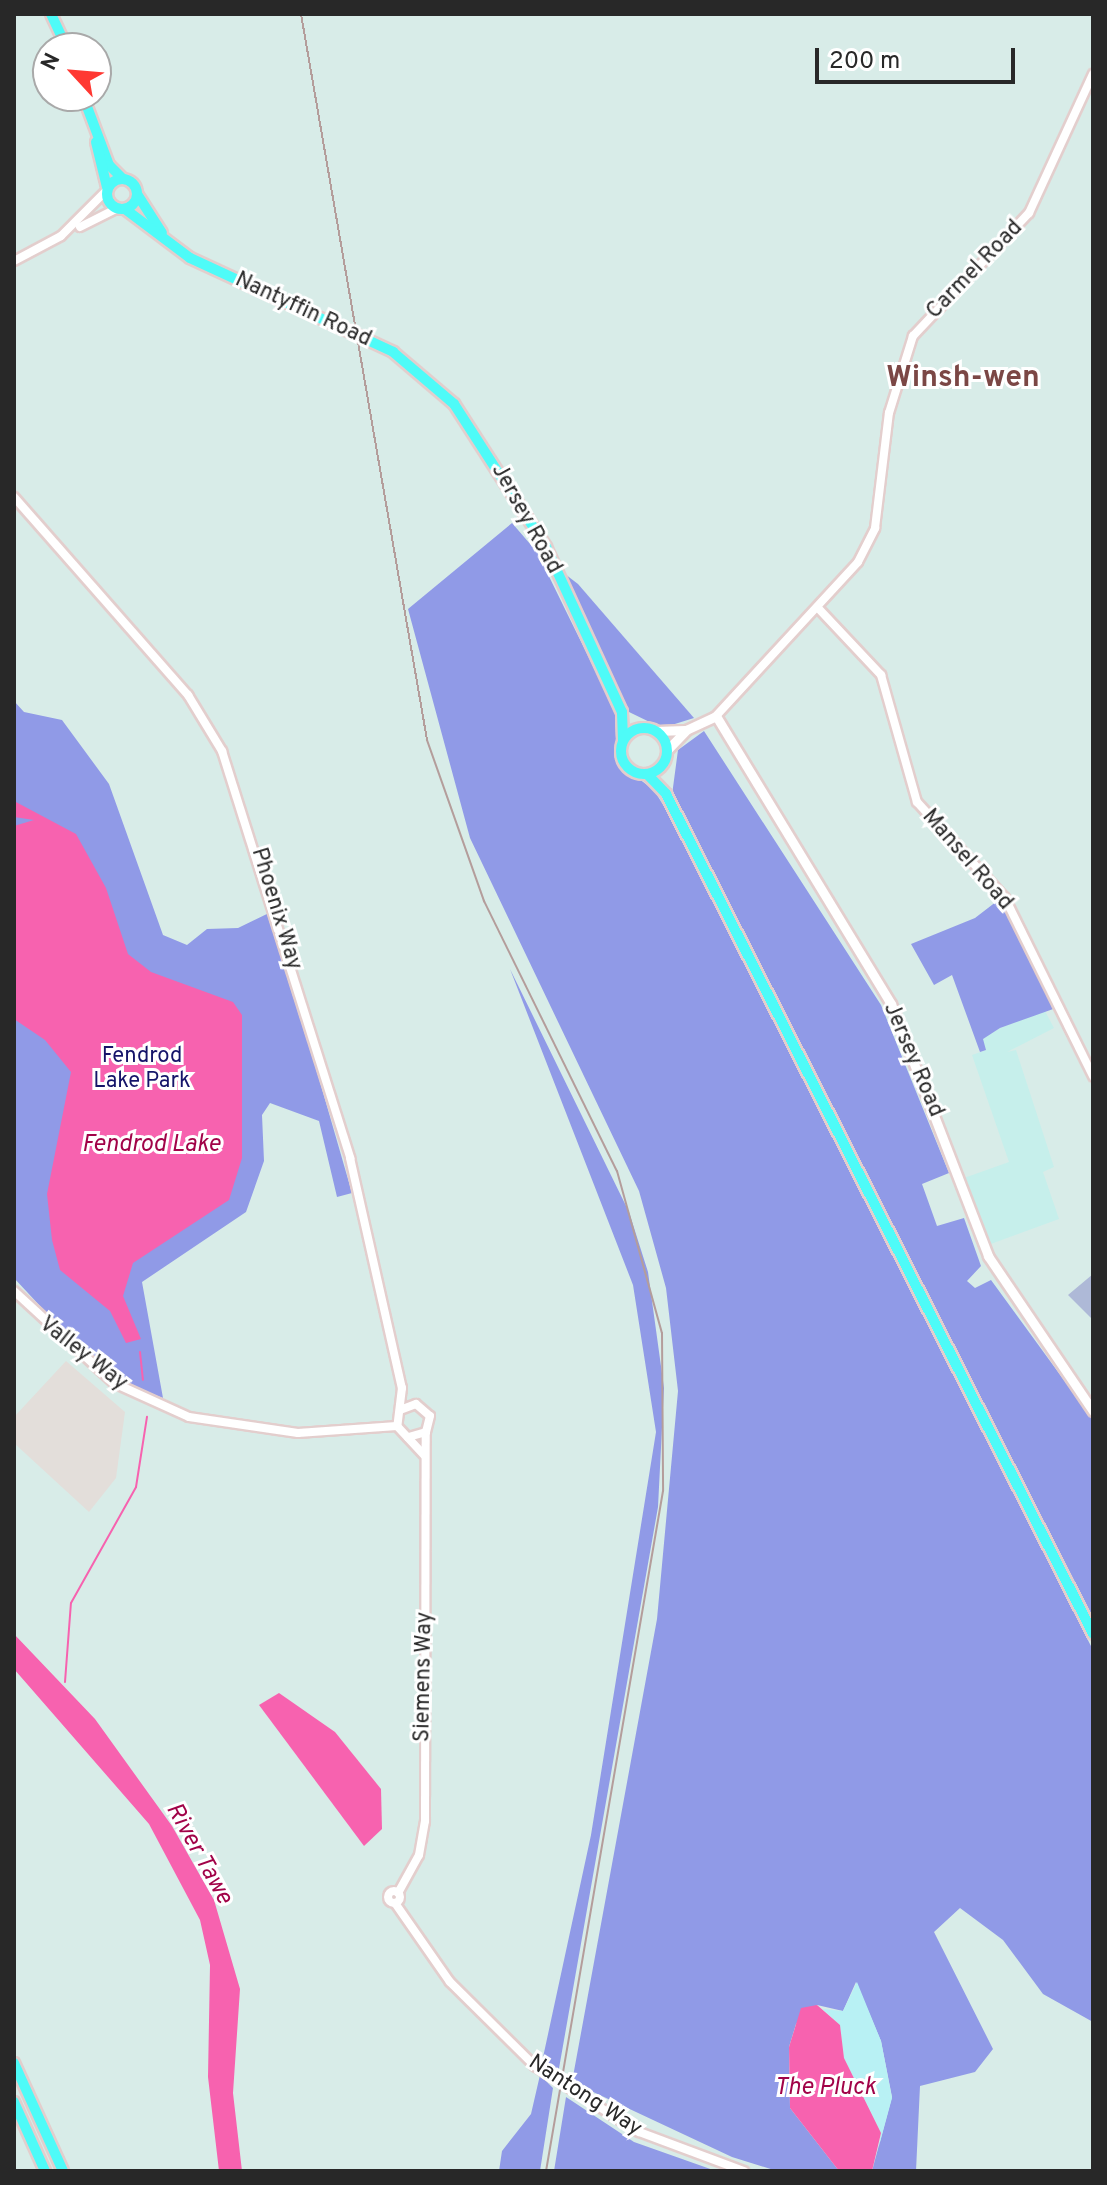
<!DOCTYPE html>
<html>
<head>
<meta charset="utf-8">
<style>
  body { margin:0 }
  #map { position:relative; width:1107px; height:2185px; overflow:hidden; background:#d8ece8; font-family:Overpass,sans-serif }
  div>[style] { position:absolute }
  .industrial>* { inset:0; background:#e3deda }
  .education>* { inset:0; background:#c6efeb }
  .green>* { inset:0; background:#909ae7 }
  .sand>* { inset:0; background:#b8f1f4 }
  .cemetery>* { inset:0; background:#aeb9d7 }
  .water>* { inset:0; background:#f762af }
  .stream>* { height:2px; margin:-1px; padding:0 1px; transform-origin:1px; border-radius:1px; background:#f762af }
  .roads { filter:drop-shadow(2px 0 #e3cecd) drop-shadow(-2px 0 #e3cecd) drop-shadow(0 2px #e3cecd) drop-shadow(0 -2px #e3cecd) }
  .tertiary>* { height:8px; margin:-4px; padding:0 4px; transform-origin:4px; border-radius:4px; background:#fff }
  .tertiary>.ring { margin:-4px; padding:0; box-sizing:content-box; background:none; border:8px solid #fff; border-radius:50% }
  .secondary>* { height:9px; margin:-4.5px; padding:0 4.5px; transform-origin:4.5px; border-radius:4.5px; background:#fff }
  .primary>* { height:10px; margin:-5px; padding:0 5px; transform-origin:5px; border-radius:5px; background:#4efbf8 }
  .primary>.ring { margin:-5px; padding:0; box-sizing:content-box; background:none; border:10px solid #4efbf8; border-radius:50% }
  .rail>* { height:2px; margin:-1px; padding:0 1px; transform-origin:1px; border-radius:1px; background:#b49d9b }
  span { translate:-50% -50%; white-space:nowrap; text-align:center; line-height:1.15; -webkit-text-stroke:6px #fff; paint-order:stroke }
  .street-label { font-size:22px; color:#282828 }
  .park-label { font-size:22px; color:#151469 }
  .water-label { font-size:24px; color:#a10348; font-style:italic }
  .district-label { font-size:30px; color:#7b4745; font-weight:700 }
  .frame { position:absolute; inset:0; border:16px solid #282828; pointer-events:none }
  .north { position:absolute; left:32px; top:32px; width:80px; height:80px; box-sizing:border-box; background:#fff; border:2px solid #a9a9a9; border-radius:50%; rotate:296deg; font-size:22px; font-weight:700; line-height:32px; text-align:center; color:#282828 }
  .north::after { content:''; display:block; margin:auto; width:28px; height:36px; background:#ff3832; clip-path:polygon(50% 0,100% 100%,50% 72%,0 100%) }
  .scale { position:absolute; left:815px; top:48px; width:200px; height:36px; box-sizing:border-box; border:4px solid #282828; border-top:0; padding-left:10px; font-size:24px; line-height:28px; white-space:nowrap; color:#282828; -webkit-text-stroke:6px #fff; paint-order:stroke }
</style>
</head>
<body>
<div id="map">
  <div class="industrial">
    <i style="clip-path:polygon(66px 1361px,125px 1412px,116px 1478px,89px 1512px,14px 1443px,14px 1417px)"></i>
  </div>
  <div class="education">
    <i style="clip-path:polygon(1045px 1011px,1054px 1028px,1007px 1052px,1016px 1050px,1054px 1167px,1043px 1172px,1059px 1219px,988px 1245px,964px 1178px,1009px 1162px,972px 1055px,986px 1050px,982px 1039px,1000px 1028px)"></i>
  </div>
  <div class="green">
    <i style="clip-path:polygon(512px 523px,537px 552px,617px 715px,616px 762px,654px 790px,668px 813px,1093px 1650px,1093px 2022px,1043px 1994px,1003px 1940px,960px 1908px,934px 1932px,993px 2049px,975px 2072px,920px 2086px,916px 2171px,872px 2171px,892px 2097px,881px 2041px,856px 1982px,843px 2011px,817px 2005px,796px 2024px,789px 2047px,790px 2108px,839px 2171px,777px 2171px,732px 2157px,572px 2082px,657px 1619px,678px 1391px,666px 1288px,639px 1191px,470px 838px,408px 609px)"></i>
    <i style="clip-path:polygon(561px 571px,578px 584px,694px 718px,662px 728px,629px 712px)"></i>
    <i style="clip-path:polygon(14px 701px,24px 712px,62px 720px,109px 784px,163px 935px,187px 945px,207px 929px,238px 928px,271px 912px,352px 1193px,337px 1197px,319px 1121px,270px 1103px,262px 1115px,264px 1161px,246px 1212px,142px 1282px,163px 1398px,128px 1385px,81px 1350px,14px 1278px)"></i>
    <i style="clip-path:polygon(704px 731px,881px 1005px,949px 1173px,922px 1184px,937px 1226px,964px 1218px,981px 1266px,967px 1281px,975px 1288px,991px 1280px,1093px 1420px,1093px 1617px,672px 795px,678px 750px)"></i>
    <i style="clip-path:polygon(1001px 898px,1056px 1008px,1000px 1028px,983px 1039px,986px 1050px,980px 1052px,952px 975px,934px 985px,911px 944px,975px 918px)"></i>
    <i style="clip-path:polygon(510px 969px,629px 1212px,648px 1272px,664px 1388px,658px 1507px,558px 2074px,542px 2062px,591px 1835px,656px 1432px,633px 1285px)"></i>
    <i style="clip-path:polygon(540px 2075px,553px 2088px,540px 2171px,499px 2171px,502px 2151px,531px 2114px)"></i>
    <i style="clip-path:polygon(566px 2097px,634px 2142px,716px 2171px,554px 2171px)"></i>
  </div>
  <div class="sand">
    <i style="clip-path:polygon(857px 1982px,881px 2041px,892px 2098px,879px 2146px,881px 2133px,844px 2058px,840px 2025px,822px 2009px,843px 2011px)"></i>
  </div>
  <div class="cemetery">
    <i style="clip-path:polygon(1093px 1274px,1093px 1320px,1068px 1295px)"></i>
  </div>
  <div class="water">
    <i style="clip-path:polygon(14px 801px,76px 834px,106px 888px,128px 954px,151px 972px,233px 1002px,242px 1015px,242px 1158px,229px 1200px,133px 1263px,123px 1296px,141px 1339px,126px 1343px,110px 1311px,60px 1270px,52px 1240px,47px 1194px,71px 1072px,45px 1040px,14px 1019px,14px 826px,34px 820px,14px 817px)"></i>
    <i style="clip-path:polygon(14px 1634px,95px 1719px,172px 1826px,214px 1900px,240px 1989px,233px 2093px,242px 2171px,219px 2171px,208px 2077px,210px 1965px,200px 1920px,149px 1824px,14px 1669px)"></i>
    <i style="clip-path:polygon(279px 1693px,335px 1732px,381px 1789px,382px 1829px,364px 1846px,259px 1705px)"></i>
    <i style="clip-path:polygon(817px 2005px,840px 2025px,844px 2058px,881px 2133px,872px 2171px,839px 2171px,790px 2108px,789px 2047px,801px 2008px)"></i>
  </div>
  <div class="stream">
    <i style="left:140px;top:1352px;width:28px;rotate:84deg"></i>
    <i style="left:65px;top:1682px;width:79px;rotate:-85.7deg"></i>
    <i style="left:71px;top:1603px;width:133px;rotate:-60.7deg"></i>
    <i style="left:136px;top:1487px;width:71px;rotate:-81.1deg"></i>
  </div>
  <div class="roads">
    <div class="tertiary">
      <i style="left:80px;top:227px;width:42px;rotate:-26.6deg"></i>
      <i style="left:14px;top:261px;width:53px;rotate:-28deg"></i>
      <i style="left:61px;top:236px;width:65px;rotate:-45deg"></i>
      <i style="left:14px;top:497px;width:264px;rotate:48.7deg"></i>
      <i style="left:188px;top:695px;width:66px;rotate:58.7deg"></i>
      <i style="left:222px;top:751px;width:427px;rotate:72.5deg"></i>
      <i style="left:350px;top:1158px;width:236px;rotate:77.3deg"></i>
      <i style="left:402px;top:1388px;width:38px;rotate:97deg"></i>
      <i style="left:397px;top:1426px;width:40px;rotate:47deg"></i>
      <i style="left:819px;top:609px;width:91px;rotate:46.8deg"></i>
      <i style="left:881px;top:675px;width:132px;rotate:74.2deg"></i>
      <i style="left:917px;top:802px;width:130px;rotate:47.5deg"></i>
      <i style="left:1005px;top:898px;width:199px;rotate:63.7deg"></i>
      <i style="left:716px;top:716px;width:209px;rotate:-47.3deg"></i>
      <i style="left:858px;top:562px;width:38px;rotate:-63deg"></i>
      <i style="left:875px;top:528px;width:116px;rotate:-83.1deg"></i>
      <i style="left:889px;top:413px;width:81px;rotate:-72.7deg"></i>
      <i style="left:913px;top:336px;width:169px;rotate:-46.7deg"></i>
      <i style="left:1029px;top:213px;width:153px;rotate:-65.3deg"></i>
      <i style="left:14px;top:1291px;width:136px;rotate:42.6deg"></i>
      <i style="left:114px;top:1383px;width:82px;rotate:24.4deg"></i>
      <i style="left:189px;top:1417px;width:110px;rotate:8.4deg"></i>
      <i style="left:298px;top:1433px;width:99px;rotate:-4deg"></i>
      <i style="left:400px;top:1410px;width:17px;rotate:-21deg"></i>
      <i style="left:416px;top:1404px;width:18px;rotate:41deg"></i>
      <i style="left:430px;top:1416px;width:16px;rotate:104deg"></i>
      <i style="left:426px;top:1432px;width:19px;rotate:164deg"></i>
      <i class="ring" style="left:388px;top:1891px;width:4px;height:4px"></i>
      <i style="left:398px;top:1893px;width:43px;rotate:-61.1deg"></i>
      <i style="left:419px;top:1855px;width:35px;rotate:-80deg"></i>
      <i style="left:425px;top:1821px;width:389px;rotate:-89.9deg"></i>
      <i style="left:395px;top:1903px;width:96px;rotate:55.2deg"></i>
      <i style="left:450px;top:1982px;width:120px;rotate:44.7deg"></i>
      <i style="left:535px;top:2066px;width:123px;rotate:32.4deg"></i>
      <i style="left:639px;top:2132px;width:112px;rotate:20.4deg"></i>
    </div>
    <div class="secondary">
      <i style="left:656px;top:731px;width:29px;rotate:-2deg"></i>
      <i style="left:667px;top:750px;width:28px;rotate:-46deg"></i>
      <i style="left:686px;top:730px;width:33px;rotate:-25deg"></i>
      <i style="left:716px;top:716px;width:337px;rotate:58.7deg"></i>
      <i style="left:891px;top:1004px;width:270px;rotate:68.9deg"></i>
      <i style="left:988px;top:1256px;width:187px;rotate:55.9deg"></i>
    </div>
    <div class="primary">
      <i style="left:51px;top:14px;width:38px;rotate:65deg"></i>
      <i style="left:83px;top:96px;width:74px;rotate:69.4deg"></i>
      <i style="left:109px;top:165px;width:18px;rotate:45deg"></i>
      <i style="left:96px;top:142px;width:46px;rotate:76.3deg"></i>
      <i class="ring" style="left:107px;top:179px;width:20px;height:20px"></i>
      <i style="left:137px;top:194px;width:46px;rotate:57.3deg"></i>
      <i style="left:125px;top:209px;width:81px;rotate:37deg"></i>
      <i style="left:190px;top:258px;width:224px;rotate:24.8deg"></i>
      <i style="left:393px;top:352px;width:80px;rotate:40.4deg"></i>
      <i style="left:454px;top:404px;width:170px;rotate:57.2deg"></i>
      <i style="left:546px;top:547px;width:182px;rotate:65.3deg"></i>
      <i style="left:622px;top:712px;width:28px;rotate:88deg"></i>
      <i class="ring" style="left:621px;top:728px;width:36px;height:36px"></i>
      <i style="left:647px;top:774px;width:28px;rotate:46deg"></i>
      <i style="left:666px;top:794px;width:942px;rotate:63.05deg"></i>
      <i style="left:14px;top:2063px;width:119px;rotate:65.6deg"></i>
      <i style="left:14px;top:2102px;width:76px;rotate:65.8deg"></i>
    </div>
  </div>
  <div class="rail">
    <i style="left:301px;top:14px;width:737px;rotate:80.15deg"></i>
    <i style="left:427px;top:740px;width:171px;rotate:70.5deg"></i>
    <i style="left:484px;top:901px;width:301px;rotate:63.8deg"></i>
    <i style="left:617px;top:1171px;width:168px;rotate:74.5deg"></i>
    <i style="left:662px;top:1333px;width:158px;rotate:89.6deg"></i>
    <i style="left:663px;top:1491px;width:690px;rotate:99.76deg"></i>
  </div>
  <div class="street-label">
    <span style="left:975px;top:270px;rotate:-46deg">Carmel Road</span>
    <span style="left:303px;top:310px;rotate:25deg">Nantyffin Road</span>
    <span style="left:526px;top:519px;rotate:61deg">Jersey Road</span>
    <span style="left:967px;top:860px;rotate:49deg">Mansel Road</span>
    <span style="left:276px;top:909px;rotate:73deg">Phoenix Way</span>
    <span style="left:913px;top:1060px;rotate:67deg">Jersey Road</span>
    <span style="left:83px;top:1354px;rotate:38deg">Valley Way</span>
    <span style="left:424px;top:1677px;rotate:-89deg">Siemens Way</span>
    <span style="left:585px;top:2096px;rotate:33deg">Nantong Way</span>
  </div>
  <div class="park-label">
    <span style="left:142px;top:1069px">Fendrod<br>Lake Park</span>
  </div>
  <div class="water-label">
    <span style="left:151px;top:1146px">Fendrod Lake</span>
    <span style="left:198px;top:1854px;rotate:61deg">River Tawe</span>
    <span style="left:825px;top:2089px">The Pluck</span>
  </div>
  <div class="district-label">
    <span style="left:963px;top:379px">Winsh-wen</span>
  </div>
  <div class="frame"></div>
  <div class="north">N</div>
  <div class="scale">200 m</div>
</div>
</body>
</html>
